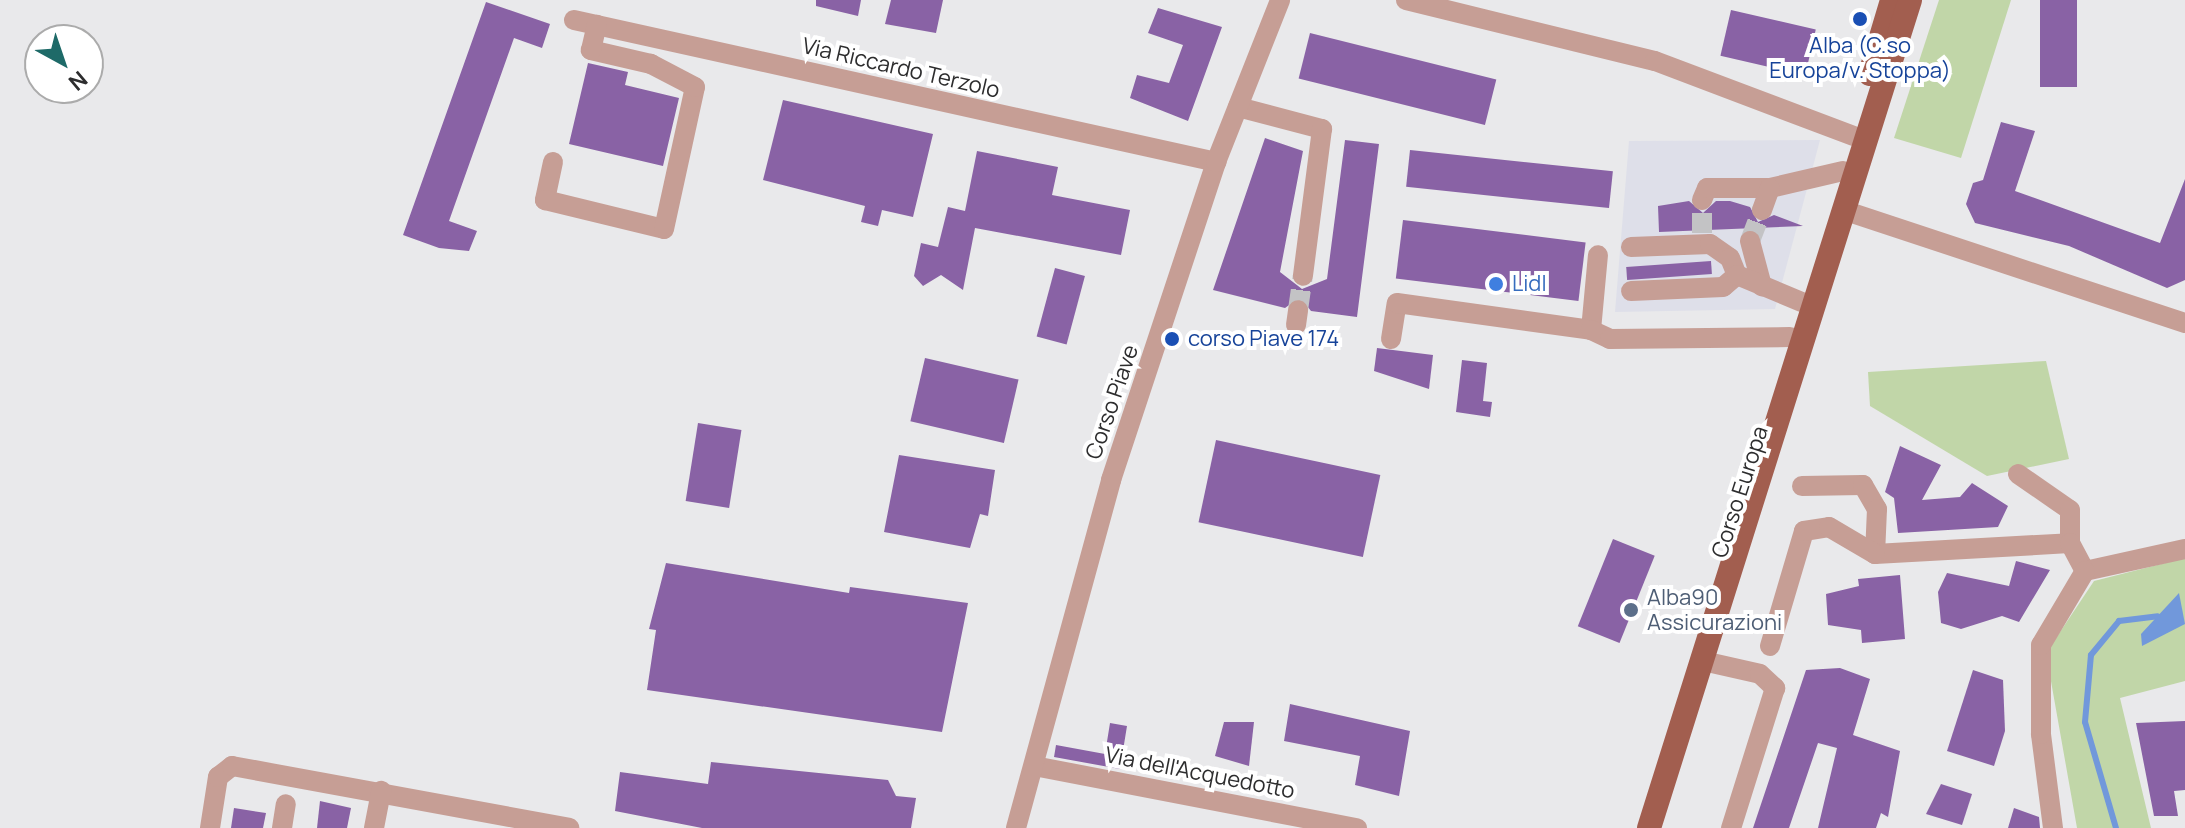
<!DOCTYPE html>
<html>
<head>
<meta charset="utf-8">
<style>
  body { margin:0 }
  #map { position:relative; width:2185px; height:828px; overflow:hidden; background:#e9e9eb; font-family:Manrope,sans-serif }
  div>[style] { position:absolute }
  .built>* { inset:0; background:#dedfe9 }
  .green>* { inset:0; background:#c1d6a8 }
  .water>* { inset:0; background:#7198db }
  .stream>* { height:6px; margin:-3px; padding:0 3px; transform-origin:3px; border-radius:3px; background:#7198db }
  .building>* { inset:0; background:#8962a5; transform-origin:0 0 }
  .minor-tunnel>* { height:20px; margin-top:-10px; transform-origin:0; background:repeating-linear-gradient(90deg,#c3c3c5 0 20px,transparent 0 30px) }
  .minor>* { height:20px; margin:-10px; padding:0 10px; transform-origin:10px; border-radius:10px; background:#c69e95 }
  .major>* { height:24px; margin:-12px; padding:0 12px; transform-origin:12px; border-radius:12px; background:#a25e4f }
  .dots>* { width:22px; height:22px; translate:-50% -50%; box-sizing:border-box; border:4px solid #fff; border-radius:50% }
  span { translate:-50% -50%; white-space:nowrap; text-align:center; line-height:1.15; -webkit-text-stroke:8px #fff; paint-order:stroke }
  .transit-label { font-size:22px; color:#164399 }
  .left { translate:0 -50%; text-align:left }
  .street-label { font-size:22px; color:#2d2d2e }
  .shop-label { font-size:22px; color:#366cbe }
  .service-label { font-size:22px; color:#4e5e75 }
  .north { position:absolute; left:24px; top:24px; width:80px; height:80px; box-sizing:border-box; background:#fff; border:2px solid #ababab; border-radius:50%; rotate:140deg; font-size:22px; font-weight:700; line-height:32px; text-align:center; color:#2d2d2e }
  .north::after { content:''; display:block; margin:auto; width:28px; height:36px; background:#1e6a68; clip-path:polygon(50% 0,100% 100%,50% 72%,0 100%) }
</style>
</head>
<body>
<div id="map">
  <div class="built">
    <i style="clip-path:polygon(1820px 140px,1775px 309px,1615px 312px,1629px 141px)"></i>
  </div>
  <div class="green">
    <i style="clip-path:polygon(1939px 0,2011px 0,1961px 158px,1894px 138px)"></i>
    <i style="clip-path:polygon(2046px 361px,2069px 459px,1987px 476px,1870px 406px,1868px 372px)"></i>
    <i style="clip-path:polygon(2185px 558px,2185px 681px,2120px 698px,2151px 828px,2077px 828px,2046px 653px,2094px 581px)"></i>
  </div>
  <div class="water">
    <i style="clip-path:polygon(2179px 593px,2185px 624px,2142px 646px,2141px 634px)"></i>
  </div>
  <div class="stream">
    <i style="left:2116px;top:828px;width:110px;rotate:-106.3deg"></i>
    <i style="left:2085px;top:722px;width:67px;rotate:-84.9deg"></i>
    <i style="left:2091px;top:655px;width:44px;rotate:-50.5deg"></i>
    <i style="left:2119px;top:621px;width:39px;rotate:-7deg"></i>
  </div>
  <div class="building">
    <i style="clip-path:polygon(816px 0,861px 0,858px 16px,816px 6px)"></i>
    <i style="clip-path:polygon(891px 0,943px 0,936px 33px,885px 24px)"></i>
    <i style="left:2040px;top:0;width:37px;height:87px"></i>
    <i style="clip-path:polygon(486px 2px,550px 24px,542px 48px,514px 38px,449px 221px,477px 231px,469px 251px,439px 248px,403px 235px)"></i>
    <i style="clip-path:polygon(1158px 8px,1222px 27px,1188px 121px,1130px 98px,1137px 75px,1169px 83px,1183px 45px,1148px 33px)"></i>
    <i style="left:1731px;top:10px;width:87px;height:47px;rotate:13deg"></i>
    <i style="left:1310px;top:33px;width:192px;height:47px;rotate:14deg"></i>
    <i style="clip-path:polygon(588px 63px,628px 72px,625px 85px,679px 98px,663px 166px,569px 144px)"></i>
    <i style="clip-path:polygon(783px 100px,933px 134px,913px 217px,882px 210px,878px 226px,861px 222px,865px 206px,763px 180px)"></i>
    <i style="clip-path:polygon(2001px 122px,2035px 131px,2015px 191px,2160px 243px,2185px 179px,2185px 280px,2167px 288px,2069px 246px,1975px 223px,1966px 204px,1973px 183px,1983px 180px)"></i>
    <i style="clip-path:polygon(1265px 138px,1303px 151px,1280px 272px,1302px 289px,1327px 279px,1345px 140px,1379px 144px,1357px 317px,1311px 311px,1300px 297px,1285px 308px,1213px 290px)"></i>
    <i style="left:1410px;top:150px;width:204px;height:37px;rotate:6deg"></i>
    <i style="clip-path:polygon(977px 151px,1058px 167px,1052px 195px,1130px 210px,1121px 255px,975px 228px,963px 290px,941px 275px,923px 286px,914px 276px,921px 243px,938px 247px,948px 207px,965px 211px)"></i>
    <i style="clip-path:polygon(1689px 201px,1703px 213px,1716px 201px,1730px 201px,1750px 207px,1758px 222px,1774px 215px,1803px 226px,1659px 232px,1658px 206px)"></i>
    <i style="left:1403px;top:220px;width:184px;height:59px;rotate:7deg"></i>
    <i style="left:1711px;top:261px;width:13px;height:85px;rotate:86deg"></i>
    <i style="left:1055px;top:268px;width:31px;height:71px;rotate:15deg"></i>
    <i style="clip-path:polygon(1377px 348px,1433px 355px,1429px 389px,1374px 371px)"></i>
    <i style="left:925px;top:358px;width:96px;height:65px;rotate:13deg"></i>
    <i style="clip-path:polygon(1462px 360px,1487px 363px,1483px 401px,1492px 402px,1490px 417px,1456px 412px)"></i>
    <i style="left:698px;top:423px;width:44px;height:79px;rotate:9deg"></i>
    <i style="left:1216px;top:440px;width:168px;height:84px;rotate:12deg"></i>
    <i style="clip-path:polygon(1900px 446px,1941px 465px,1922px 500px,1960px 497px,1972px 483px,2008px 506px,1998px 527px,1898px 533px,1894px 498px,1885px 492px)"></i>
    <i style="clip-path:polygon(899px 455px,995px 470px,988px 516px,980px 514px,970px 548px,884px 532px)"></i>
    <i style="left:1613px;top:539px;width:45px;height:94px;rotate:22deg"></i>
    <i style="clip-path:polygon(2016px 561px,2050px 570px,2019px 622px,2002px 616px,1961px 629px,1941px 623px,1938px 592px,1947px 573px,2009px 586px)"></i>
    <i style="clip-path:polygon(666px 563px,849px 593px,850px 587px,968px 603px,942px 732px,647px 690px,656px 630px,649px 629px)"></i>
    <i style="clip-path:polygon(1900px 575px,1905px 639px,1862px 643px,1861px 630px,1828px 625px,1826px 594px,1859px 586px,1858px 579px)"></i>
    <i style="clip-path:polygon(1840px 668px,1870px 679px,1853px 735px,1900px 751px,1888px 817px,1881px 813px,1876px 828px,1818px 828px,1837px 748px,1818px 743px,1789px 828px,1753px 828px,1806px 670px)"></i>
    <i style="clip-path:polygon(1973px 670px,2003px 680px,2005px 731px,1994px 766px,1947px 751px)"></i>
    <i style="clip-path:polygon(1290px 704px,1410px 731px,1399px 796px,1355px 785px,1360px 756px,1284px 741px)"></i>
    <i style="clip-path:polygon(2185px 721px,2185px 790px,2174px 791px,2178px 816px,2154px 816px,2136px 723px)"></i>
    <i style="clip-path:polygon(1224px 722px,1254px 722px,1249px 766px,1215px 756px)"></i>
    <i style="clip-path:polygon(1110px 723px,1127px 726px,1120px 769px,1054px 757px,1056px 745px,1105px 754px)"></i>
    <i style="clip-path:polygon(711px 762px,888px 780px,896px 796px,916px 798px,911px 828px,702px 828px,615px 811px,620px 772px,708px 784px)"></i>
    <i style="clip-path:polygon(1941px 784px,1972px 794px,1962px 825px,1926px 814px)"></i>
    <i style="clip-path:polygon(320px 801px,351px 808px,347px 828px,317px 828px)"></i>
    <i style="clip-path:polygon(234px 808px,266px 813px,263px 828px,231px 828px)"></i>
    <i style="clip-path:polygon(2014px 808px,2039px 817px,2040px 828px,2008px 828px)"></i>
  </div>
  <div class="minor-tunnel">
    <i style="left:1702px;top:233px;width:33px;rotate:-90deg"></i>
    <i style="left:1750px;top:241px;width:33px;rotate:-69deg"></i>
    <i style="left:1298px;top:310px;width:34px;rotate:-82deg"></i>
  </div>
  <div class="minor">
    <i style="left:1406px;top:0;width:256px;rotate:13.8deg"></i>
    <i style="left:1655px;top:61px;width:212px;rotate:20.7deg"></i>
    <i style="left:574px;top:20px;width:658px;rotate:12.47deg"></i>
    <i style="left:1238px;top:107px;width:87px;rotate:14.7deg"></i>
    <i style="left:1322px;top:129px;width:148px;rotate:97.4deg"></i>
    <i style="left:553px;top:162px;width:39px;rotate:102deg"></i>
    <i style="left:545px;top:200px;width:122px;rotate:13.7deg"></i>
    <i style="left:664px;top:229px;width:145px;rotate:-77.7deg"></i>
    <i style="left:695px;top:87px;width:50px;rotate:-152.4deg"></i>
    <i style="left:651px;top:64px;width:62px;rotate:-166.9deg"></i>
    <i style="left:591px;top:50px;width:26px;rotate:-77deg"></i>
    <i style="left:1702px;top:200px;width:13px;rotate:-67deg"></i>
    <i style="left:1707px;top:188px;width:63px"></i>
    <i style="left:1770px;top:188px;width:75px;rotate:-13.1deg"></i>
    <i style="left:1762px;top:210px;width:23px;rotate:-70deg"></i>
    <i style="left:1846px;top:211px;width:357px;rotate:18.3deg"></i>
    <i style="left:1750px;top:241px;width:47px;rotate:75.1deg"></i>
    <i style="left:1631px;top:247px;width:79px;rotate:-2.2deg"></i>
    <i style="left:1710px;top:244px;width:24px;rotate:35deg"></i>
    <i style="left:1730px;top:258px;width:18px;rotate:68deg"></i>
    <i style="left:1737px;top:275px;width:18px;rotate:139deg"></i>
    <i style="left:1723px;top:287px;width:92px;rotate:177.5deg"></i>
    <i style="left:1737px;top:275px;width:70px;rotate:22.6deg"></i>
    <i style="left:1296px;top:325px;width:15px;rotate:-82deg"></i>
    <i style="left:1591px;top:330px;width:75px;rotate:-84.7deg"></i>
    <i style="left:1391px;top:339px;width:36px;rotate:-81deg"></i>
    <i style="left:1397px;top:303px;width:196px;rotate:7.9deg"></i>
    <i style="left:1591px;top:330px;width:21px;rotate:25deg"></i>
    <i style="left:1610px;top:339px;width:180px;rotate:-0.6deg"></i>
    <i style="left:2018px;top:474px;width:63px;rotate:34.7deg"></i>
    <i style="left:2070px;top:510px;width:33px;rotate:90deg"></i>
    <i style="left:1802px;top:486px;width:61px;rotate:-0.9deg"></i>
    <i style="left:1863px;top:485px;width:28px;rotate:60deg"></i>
    <i style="left:1877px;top:509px;width:45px;rotate:92.5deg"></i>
    <i style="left:1875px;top:554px;width:195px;rotate:-3.2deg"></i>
    <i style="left:2070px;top:543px;width:32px;rotate:62deg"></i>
    <i style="left:2085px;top:571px;width:102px;rotate:-12.4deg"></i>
    <i style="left:1770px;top:646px;width:120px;rotate:-73.5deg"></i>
    <i style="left:1804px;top:531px;width:25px;rotate:-9deg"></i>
    <i style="left:1829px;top:527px;width:53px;rotate:30.4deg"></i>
    <i style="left:1703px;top:661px;width:58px;rotate:12.8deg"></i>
    <i style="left:1760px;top:674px;width:21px;rotate:43deg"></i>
    <i style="left:1775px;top:688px;width:147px;rotate:107.4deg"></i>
    <i style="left:1034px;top:766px;width:329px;rotate:10.9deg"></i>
    <i style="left:210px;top:828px;width:52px;rotate:-81.1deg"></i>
    <i style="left:218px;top:777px;width:18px;rotate:-38deg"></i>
    <i style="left:232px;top:766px;width:343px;rotate:10.4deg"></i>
    <i style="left:282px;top:828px;width:24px;rotate:-81deg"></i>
    <i style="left:374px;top:828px;width:38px;rotate:-79deg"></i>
    <i style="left:1016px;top:828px;width:361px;rotate:-74.7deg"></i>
    <i style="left:1111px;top:480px;width:335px;rotate:-71.7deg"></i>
    <i style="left:1216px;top:162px;width:174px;rotate:-68.4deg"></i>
    <i style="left:2053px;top:828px;width:95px;rotate:-97.3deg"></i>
    <i style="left:2041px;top:734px;width:89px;rotate:-90deg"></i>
    <i style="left:2041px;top:645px;width:86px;rotate:-59.3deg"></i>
  </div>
  <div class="major">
    <i style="left:1870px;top:74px;width:77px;rotate:-73.4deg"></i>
    <i style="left:1649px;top:828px;width:868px;rotate:-72.5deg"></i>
  </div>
  <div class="dots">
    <i style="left:1860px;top:19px;background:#1a4fb4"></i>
    <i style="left:1496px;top:284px;background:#3f7fe0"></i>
    <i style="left:1172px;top:339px;background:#1a4fb4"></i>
    <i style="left:1631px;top:610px;background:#5c6f8a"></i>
  </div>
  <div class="transit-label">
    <span style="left:1860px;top:58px">Alba (C.so<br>Europa/v. Stoppa)</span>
    <span class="left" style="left:1188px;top:339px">corso Piave 174</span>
  </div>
  <div class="street-label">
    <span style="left:901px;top:68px;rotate:13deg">Via Riccardo Terzolo</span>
    <span style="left:1112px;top:402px;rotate:-71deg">Corso Piave</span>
    <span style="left:1740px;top:492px;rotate:-72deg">Corso Europa</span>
    <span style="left:1200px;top:773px;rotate:11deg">Via dell'Acquedotto</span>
  </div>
  <div class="shop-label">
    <span class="left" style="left:1512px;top:284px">Lidl</span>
  </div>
  <div class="service-label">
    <span class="left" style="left:1647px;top:610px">Alba90<br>Assicurazioni</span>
  </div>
  <div class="north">N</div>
</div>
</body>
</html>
